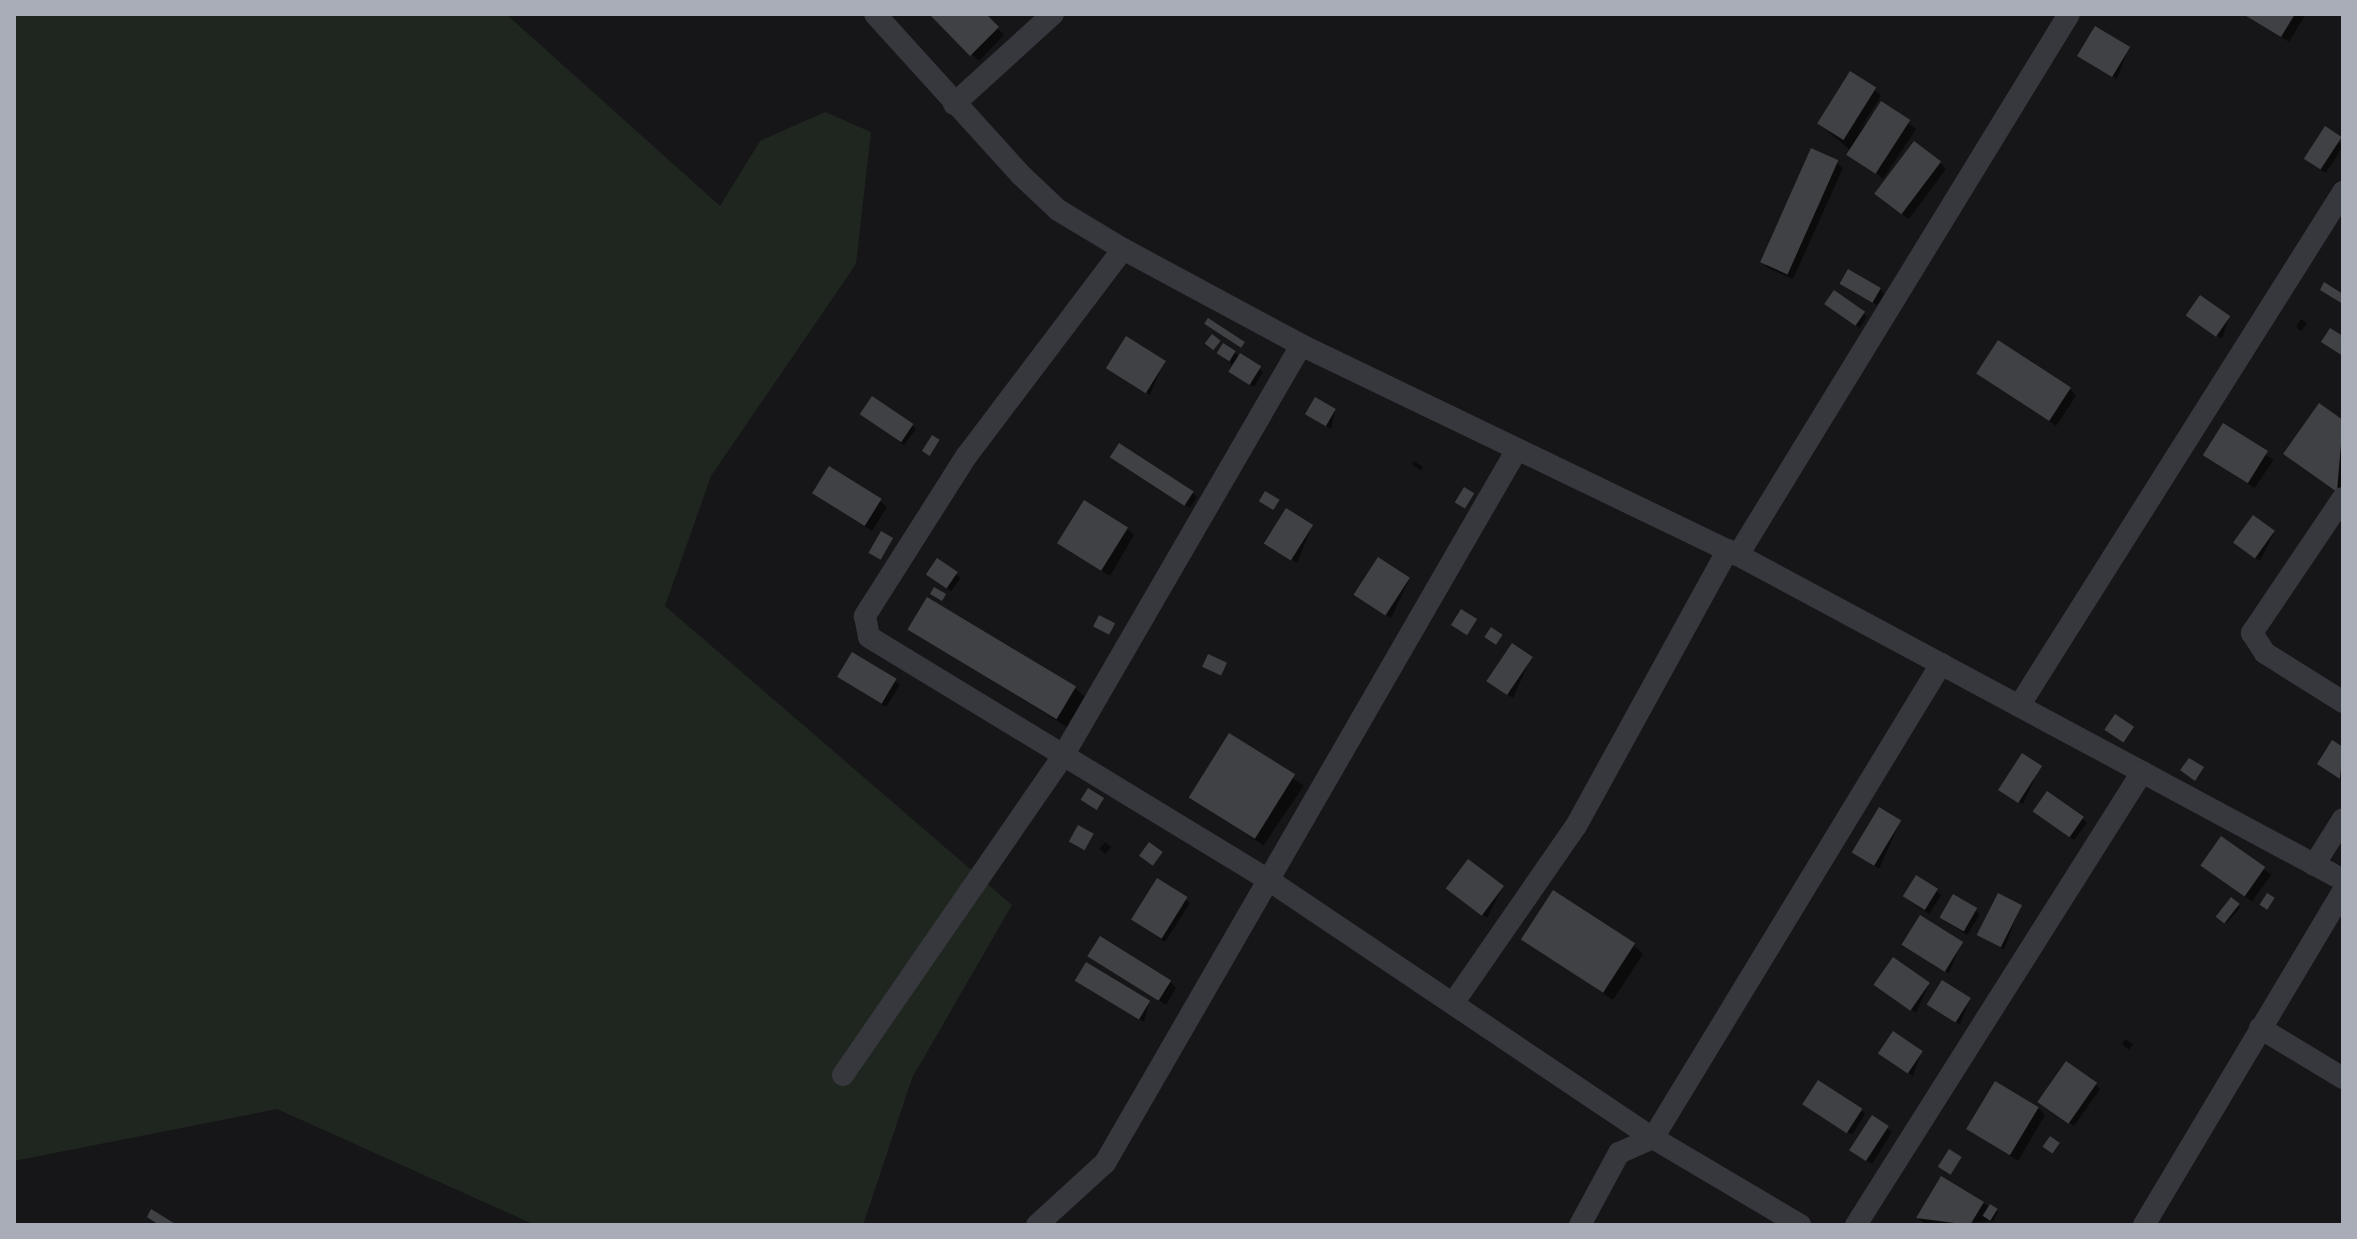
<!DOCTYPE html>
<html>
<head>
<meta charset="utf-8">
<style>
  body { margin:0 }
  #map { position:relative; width:2357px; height:1239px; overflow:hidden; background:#161618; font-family:Quicksand,sans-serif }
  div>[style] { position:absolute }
  .green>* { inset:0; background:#1e261f }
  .shadow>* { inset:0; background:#0007; transform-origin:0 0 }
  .building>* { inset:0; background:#404145; transform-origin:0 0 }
  .minor>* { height:22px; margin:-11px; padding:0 11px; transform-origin:11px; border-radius:11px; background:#37383d }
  span { translate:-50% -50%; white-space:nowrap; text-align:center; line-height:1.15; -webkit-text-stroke:6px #111113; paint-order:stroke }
  .frame { position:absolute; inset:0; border:16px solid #a8adb8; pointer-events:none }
</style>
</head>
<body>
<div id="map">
  <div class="green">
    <i style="clip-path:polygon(14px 14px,506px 14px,720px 206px,760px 141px,825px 112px,871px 132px,856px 264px,711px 476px,665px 606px,1012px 905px,912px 1078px,863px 1225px,535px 1225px,277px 1109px,14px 1161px)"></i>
  </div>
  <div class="shadow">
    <i style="clip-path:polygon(932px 14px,984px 14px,1004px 35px,979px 61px)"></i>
    <i style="clip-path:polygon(2245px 14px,2306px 14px,2289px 42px)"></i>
    <i style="clip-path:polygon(2128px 49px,2117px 79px,2084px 60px)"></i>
    <i style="clip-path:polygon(1874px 89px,1881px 96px,1858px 132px,1882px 103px,1916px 129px,1883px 179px,1819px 123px)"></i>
    <i style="clip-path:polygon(2326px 129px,2343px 146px,2326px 173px,2310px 163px)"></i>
    <i style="clip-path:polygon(1836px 162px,1843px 168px,1793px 279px,1768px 268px,1761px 261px)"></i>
    <i style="clip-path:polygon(1940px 162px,1946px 169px,1909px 219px,1884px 201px)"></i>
    <i style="clip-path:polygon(1846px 288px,1880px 289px,1884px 294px,1877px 305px)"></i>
    <i style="clip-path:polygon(1832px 308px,1863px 313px,1867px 317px,1860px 328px)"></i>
    <i style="clip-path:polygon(2229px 317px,2222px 339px,2193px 320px)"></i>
    <i style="clip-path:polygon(2301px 319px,2307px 323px,2301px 331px,2296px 327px)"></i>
    <i style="clip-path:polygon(1224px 346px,1263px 372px,1254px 387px,1235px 375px)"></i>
    <i style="clip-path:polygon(1164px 362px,1150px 395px,1113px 371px)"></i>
    <i style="clip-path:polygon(1979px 373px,2070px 389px,2076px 396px,2056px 426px)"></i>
    <i style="clip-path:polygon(2320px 406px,2343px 423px,2343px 496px,2293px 461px)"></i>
    <i style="clip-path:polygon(1335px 410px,1331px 429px,1308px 415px)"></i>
    <i style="clip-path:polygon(866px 418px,912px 425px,916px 429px,904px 445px)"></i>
    <i style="left:2223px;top:426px;width:61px;height:34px;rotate:34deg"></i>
    <i style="clip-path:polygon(1117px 461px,1193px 493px,1197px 497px,1190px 508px)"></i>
    <i style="left:1414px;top:461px;width:11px;height:4px;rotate:34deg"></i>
    <i style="clip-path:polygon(814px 492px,880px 501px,887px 507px,872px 531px)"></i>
    <i style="clip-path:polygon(1312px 526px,1297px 563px,1271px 548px)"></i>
    <i style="clip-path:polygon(1127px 528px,1134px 535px,1110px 576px,1061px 544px)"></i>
    <i style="clip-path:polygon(2274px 533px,2260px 561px,2240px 547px)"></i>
    <i style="left:937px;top:561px;width:29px;height:17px;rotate:35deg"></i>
    <i style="clip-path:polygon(1409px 580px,1391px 618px,1361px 599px)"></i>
    <i style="clip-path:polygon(910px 629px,1075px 688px,1085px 697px,1067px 727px)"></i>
    <i style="clip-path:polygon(1531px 658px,1513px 698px,1494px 686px)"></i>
    <i style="clip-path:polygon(844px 681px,895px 681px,900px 685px,886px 707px)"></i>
    <i style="left:1230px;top:736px;width:89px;height:72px;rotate:34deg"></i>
    <i style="clip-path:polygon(2332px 743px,2343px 749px,2343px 781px,2323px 768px)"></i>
    <i style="clip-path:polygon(2040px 767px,2023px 804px,2006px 793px)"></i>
    <i style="clip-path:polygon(2040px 816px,2083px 819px,2087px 823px,2074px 840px)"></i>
    <i style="clip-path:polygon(1900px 822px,1879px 869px,1854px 853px)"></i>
    <i style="left:2222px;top:839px;width:61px;height:33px;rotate:36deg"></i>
    <i style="left:1105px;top:842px;width:8px;height:9px;rotate:40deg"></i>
    <i style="clip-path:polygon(1917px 877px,1941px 895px,1929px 914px,1909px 900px)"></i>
    <i style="clip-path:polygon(1158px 880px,1190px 903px,1165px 942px,1137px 923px)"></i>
    <i style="clip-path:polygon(1503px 887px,1487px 918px,1453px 893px)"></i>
    <i style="clip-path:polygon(1954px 897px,1980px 914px,1967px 935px,1945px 921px)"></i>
    <i style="left:2232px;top:900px;width:11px;height:21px;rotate:41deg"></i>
    <i style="clip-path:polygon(2020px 907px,2004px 950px,1978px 934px)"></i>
    <i style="clip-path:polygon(1524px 939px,1633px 945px,1643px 954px,1613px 1000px)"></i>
    <i style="clip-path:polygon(1961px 944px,1949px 973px,1908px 948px)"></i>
    <i style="clip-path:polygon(1090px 956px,1170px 981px,1176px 988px,1166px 1005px)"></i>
    <i style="clip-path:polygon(1086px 964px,1149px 1003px,1144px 1022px,1081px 984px)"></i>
    <i style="clip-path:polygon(1929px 984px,1916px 1013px,1881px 989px)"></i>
    <i style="clip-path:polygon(1969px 1000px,1960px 1025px,1933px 1008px)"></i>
    <i style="clip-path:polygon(2125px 1039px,2133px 1044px,2129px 1050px,2122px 1044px)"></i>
    <i style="clip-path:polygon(1921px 1053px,1913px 1076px,1884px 1057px)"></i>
    <i style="clip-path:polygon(2095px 1084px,2100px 1089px,2074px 1126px,2045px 1106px)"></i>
    <i style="clip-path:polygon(1809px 1108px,1861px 1110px,1865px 1114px,1852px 1135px)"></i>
    <i style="clip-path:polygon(2038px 1108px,2045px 1115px,2018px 1161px,1969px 1129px)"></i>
    <i style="clip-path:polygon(1873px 1118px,1892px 1132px,1872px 1164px,1856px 1154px)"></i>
    <i style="clip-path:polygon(1942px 1179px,1998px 1212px,1993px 1221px,1926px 1225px,1918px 1218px)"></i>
  </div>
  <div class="building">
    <i style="clip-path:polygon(929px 14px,986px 14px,999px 27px,970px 56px)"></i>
    <i style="clip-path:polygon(2243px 14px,2295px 14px,2281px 37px)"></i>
    <i style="left:2095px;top:26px;width:41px;height:35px;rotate:31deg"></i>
    <i style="left:1850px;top:71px;width:31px;height:62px;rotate:32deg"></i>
    <i style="left:1881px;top:101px;width:35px;height:64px;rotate:33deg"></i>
    <i style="left:2325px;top:126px;width:20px;height:39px;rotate:33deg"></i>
    <i style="left:1914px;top:141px;width:34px;height:66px;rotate:37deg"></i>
    <i style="left:1811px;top:148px;width:30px;height:125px;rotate:24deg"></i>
    <i style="left:1848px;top:269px;width:38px;height:17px;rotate:30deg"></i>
    <i style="clip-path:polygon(2324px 282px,2343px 294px,2343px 304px,2320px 290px)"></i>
    <i style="left:1834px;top:290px;width:38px;height:17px;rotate:35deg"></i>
    <i style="left:2200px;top:295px;width:37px;height:25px;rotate:35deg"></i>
    <i style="left:1208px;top:318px;width:44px;height:7px;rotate:33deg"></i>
    <i style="clip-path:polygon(2330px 328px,2343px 336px,2343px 356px,2321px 342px)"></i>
    <i style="left:1212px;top:334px;width:11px;height:12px;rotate:38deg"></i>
    <i style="left:1126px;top:336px;width:47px;height:38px;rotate:32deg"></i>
    <i style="left:1998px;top:340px;width:87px;height:40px;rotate:33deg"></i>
    <i style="left:1223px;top:343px;width:15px;height:12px;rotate:32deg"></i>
    <i style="left:1240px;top:353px;width:25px;height:22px;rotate:32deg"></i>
    <i style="left:872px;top:396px;width:50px;height:22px;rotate:34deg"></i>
    <i style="left:1315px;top:397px;width:24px;height:20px;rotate:30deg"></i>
    <i style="clip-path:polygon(2319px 403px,2343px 420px,2337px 492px,2283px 454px)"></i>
    <i style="left:2223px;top:423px;width:53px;height:38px;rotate:32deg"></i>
    <i style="left:932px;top:435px;width:9px;height:19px;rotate:32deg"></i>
    <i style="left:1119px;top:443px;width:89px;height:17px;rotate:33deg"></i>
    <i style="left:829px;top:466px;width:62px;height:32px;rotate:32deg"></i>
    <i style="left:1464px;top:487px;width:12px;height:18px;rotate:31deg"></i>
    <i style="left:1265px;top:491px;width:17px;height:12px;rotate:31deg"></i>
    <i style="left:1084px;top:500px;width:52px;height:51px;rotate:32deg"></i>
    <i style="left:1286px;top:508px;width:32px;height:42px;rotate:32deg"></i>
    <i style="left:2253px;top:515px;width:27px;height:34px;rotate:36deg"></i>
    <i style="left:881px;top:531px;width:14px;height:25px;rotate:30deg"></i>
    <i style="left:1378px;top:557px;width:38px;height:45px;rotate:33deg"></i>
    <i style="left:937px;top:558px;width:25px;height:20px;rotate:34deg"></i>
    <i style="left:934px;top:587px;width:14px;height:8px;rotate:30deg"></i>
    <i style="left:927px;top:597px;width:174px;height:38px;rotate:31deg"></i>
    <i style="left:1461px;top:609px;width:19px;height:19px;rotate:32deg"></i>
    <i style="left:1099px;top:615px;width:18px;height:13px;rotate:27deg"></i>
    <i style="left:1491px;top:627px;width:14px;height:12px;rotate:34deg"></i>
    <i style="left:1512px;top:643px;width:25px;height:46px;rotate:34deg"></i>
    <i style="left:852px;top:652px;width:52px;height:29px;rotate:31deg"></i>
    <i style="left:1208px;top:654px;width:21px;height:14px;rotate:25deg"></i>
    <i style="left:2115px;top:714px;width:23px;height:19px;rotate:34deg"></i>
    <i style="left:1229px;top:733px;width:78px;height:76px;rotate:32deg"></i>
    <i style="clip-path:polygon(2332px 740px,2343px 747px,2340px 779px,2317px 764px)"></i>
    <i style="left:2022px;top:753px;width:24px;height:44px;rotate:33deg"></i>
    <i style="clip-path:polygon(2189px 758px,2204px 767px,2195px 781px,2180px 770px)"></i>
    <i style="left:1088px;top:788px;width:19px;height:14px;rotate:32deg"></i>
    <i style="left:2047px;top:791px;width:45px;height:25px;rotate:35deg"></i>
    <i style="left:1879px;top:807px;width:26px;height:53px;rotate:31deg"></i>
    <i style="left:1078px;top:825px;width:18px;height:19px;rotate:29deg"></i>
    <i style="left:2221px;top:836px;width:54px;height:36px;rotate:35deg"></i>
    <i style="left:1149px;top:842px;width:17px;height:17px;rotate:36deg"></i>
    <i style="left:1468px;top:859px;width:45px;height:37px;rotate:37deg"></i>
    <i style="left:1916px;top:875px;width:26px;height:25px;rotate:32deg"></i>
    <i style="left:1157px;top:878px;width:36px;height:49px;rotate:32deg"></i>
    <i style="left:1553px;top:890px;width:98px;height:59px;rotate:33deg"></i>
    <i style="left:1998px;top:893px;width:27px;height:47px;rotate:27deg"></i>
    <i style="left:2267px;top:893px;width:9px;height:14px;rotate:32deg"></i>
    <i style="left:1953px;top:894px;width:28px;height:27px;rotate:30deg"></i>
    <i style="left:2231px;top:897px;width:11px;height:25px;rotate:38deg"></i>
    <i style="left:1920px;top:915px;width:51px;height:35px;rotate:32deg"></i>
    <i style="left:1100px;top:936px;width:84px;height:24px;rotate:32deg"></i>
    <i style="left:1893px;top:957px;width:45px;height:34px;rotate:35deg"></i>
    <i style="left:1086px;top:962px;width:75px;height:22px;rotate:31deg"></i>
    <i style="left:1942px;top:980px;width:34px;height:29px;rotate:32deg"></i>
    <i style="left:1893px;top:1031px;width:36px;height:27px;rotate:34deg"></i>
    <i style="left:2066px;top:1061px;width:38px;height:50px;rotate:35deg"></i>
    <i style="left:1818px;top:1080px;width:53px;height:29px;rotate:33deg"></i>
    <i style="left:1995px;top:1081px;width:51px;height:56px;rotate:31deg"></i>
    <i style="left:1872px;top:1115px;width:20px;height:42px;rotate:33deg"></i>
    <i style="left:2050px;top:1136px;width:12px;height:13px;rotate:35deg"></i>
    <i style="left:1949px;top:1149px;width:15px;height:21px;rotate:32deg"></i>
    <i style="clip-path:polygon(1941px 1176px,1984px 1202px,1970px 1225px,1916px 1218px)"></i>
    <i style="left:1990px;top:1204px;width:9px;height:14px;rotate:32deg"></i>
    <i style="clip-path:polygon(151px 1209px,177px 1225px,159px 1225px,147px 1217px)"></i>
  </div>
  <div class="minor">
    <i style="left:875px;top:14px;width:217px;rotate:47.8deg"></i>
    <i style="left:1021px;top:175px;width:51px;rotate:43.4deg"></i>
    <i style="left:1058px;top:210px;width:76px;rotate:31deg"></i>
    <i style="left:1123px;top:249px;width:202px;rotate:28.3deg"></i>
    <i style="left:1301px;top:345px;width:485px;rotate:25.7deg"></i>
    <i style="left:1738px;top:555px;width:687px;rotate:28.24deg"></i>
    <i style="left:954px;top:104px;width:134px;rotate:-42.3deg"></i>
    <i style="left:1123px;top:249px;width:258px;rotate:127.1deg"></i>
    <i style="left:967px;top:455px;width:191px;rotate:122.4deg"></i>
    <i style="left:865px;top:616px;width:21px;rotate:79deg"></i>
    <i style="left:869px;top:637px;width:466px;rotate:31.3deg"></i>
    <i style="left:1267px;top:879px;width:465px;rotate:33.9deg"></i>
    <i style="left:1653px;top:1138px;width:171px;rotate:30.6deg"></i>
    <i style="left:2343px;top:498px;width:163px;rotate:124deg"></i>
    <i style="left:2252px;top:633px;width:24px;rotate:57deg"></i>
    <i style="left:2265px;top:653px;width:92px;rotate:32.1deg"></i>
    <i style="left:1738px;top:555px;width:634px;rotate:-58.54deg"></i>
    <i style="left:2019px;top:706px;width:608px;rotate:-57.77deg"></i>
    <i style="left:2314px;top:865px;width:54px;rotate:-57.8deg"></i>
    <i style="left:1454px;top:1002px;width:214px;rotate:-55.3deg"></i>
    <i style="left:1576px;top:826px;width:315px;rotate:-61.2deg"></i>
    <i style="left:2260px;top:1028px;width:97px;rotate:31.1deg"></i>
    <i style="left:843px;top:1075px;width:388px;rotate:-55.4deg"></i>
    <i style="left:1063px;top:756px;width:475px;rotate:-59.9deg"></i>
    <i style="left:1037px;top:1225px;width:92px;rotate:-42.4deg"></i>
    <i style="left:1105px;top:1163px;width:822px;rotate:-60deg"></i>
    <i style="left:1580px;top:1225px;width:82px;rotate:-61.6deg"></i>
    <i style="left:1619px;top:1153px;width:37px;rotate:-24deg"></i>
    <i style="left:1653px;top:1138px;width:555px;rotate:-58.72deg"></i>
    <i style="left:1856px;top:1225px;width:536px;rotate:-57.73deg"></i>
    <i style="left:2144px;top:1225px;width:389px;rotate:-59.2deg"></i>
  </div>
  <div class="frame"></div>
</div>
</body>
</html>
